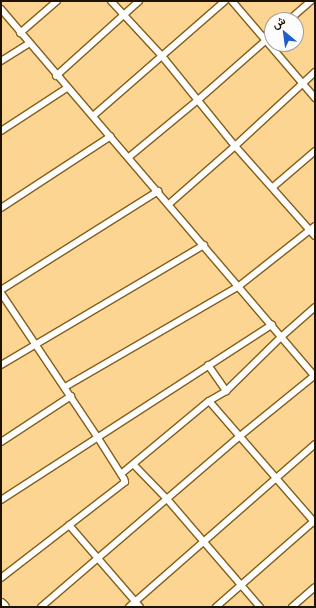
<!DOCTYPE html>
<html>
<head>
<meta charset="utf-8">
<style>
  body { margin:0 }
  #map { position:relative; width:316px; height:608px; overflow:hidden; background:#fcd593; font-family:"Public Sans",Vazirmatn,sans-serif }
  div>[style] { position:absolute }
  .roads { filter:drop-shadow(1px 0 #83601c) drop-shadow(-1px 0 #83601c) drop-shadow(0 1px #83601c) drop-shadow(0 -1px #83601c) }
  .street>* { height:6px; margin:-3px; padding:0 3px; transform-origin:3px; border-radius:3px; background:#fff }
  .primary>* { height:10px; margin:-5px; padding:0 5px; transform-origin:5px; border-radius:5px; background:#fff }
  span { translate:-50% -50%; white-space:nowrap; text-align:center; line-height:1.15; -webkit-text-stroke:3px #fcfcfc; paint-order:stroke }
  .frame { position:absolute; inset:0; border:2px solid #1e1100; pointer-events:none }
  .north { position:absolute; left:264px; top:12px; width:40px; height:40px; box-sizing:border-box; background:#fcfcfc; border:1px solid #a39e97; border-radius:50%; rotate:331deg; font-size:11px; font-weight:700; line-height:16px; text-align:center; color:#1e1100 }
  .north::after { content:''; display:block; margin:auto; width:14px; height:18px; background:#1f5fcb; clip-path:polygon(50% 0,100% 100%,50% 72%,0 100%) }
</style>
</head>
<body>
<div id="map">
  <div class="roads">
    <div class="street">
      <i style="left:111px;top:1px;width:75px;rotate:47.2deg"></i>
      <i style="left:162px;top:56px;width:116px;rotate:51deg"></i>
      <i style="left:235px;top:146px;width:120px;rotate:48.4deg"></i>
      <i style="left:232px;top:1px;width:128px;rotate:49.4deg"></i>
      <i style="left:1px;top:9px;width:483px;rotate:49.5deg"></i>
      <i style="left:289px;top:20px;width:29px;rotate:-41deg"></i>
      <i style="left:20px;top:33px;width:49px;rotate:-40.9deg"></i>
      <i style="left:1px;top:61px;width:32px;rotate:-32deg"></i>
      <i style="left:56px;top:76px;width:112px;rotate:-42.1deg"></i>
      <i style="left:93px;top:116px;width:175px;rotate:-41.1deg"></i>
      <i style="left:1px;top:131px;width:79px;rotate:-33.1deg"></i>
      <i style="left:129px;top:157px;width:89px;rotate:-39.6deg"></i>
      <i style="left:198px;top:100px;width:98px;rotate:-41.3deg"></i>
      <i style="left:273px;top:187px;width:55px;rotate:-40.6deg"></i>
      <i style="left:169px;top:204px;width:88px;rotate:-41.3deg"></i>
      <i style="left:235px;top:146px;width:109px;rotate:-42.8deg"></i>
      <i style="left:1px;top:208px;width:131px;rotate:-33.2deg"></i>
      <i style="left:1px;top:290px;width:186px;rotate:-32.2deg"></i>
      <i style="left:1px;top:293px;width:174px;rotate:56.2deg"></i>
      <i style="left:98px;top:438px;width:49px;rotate:57.6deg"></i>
      <i style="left:124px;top:479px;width:3px;rotate:72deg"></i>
      <i style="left:125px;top:482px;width:157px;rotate:142.3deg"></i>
      <i style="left:1px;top:365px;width:236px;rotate:-30.6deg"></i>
      <i style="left:208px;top:365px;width:32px;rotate:55deg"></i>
      <i style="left:65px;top:387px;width:201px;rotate:-30.1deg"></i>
      <i style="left:239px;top:286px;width:97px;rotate:-38.3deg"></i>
      <i style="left:209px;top:401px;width:162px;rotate:49deg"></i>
      <i style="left:1px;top:442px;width:84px;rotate:-33.3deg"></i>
      <i style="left:134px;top:465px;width:47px;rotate:45.9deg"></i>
      <i style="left:167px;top:499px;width:143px;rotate:49.3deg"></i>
      <i style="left:121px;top:474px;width:114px;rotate:-39.7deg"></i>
      <i style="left:209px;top:401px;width:20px;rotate:-30deg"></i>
      <i style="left:226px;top:391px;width:77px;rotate:-44.5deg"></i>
      <i style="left:281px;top:337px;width:45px;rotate:-41.4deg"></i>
      <i style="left:1px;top:500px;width:323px;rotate:-32.9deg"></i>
      <i style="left:69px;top:525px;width:108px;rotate:49.1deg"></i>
      <i style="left:41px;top:607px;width:262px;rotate:-40.7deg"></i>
      <i style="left:240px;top:436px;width:97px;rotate:-39.1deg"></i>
      <i style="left:129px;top:607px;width:247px;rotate:-41.2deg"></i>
      <i style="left:216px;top:607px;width:132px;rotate:-41.3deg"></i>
      <i style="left:292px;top:607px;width:30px;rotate:-41deg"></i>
    </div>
    <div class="primary">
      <i style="left:1px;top:604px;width:4px;rotate:45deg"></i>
    </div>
  </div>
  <div class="frame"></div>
  <div class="north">ش</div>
</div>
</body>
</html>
